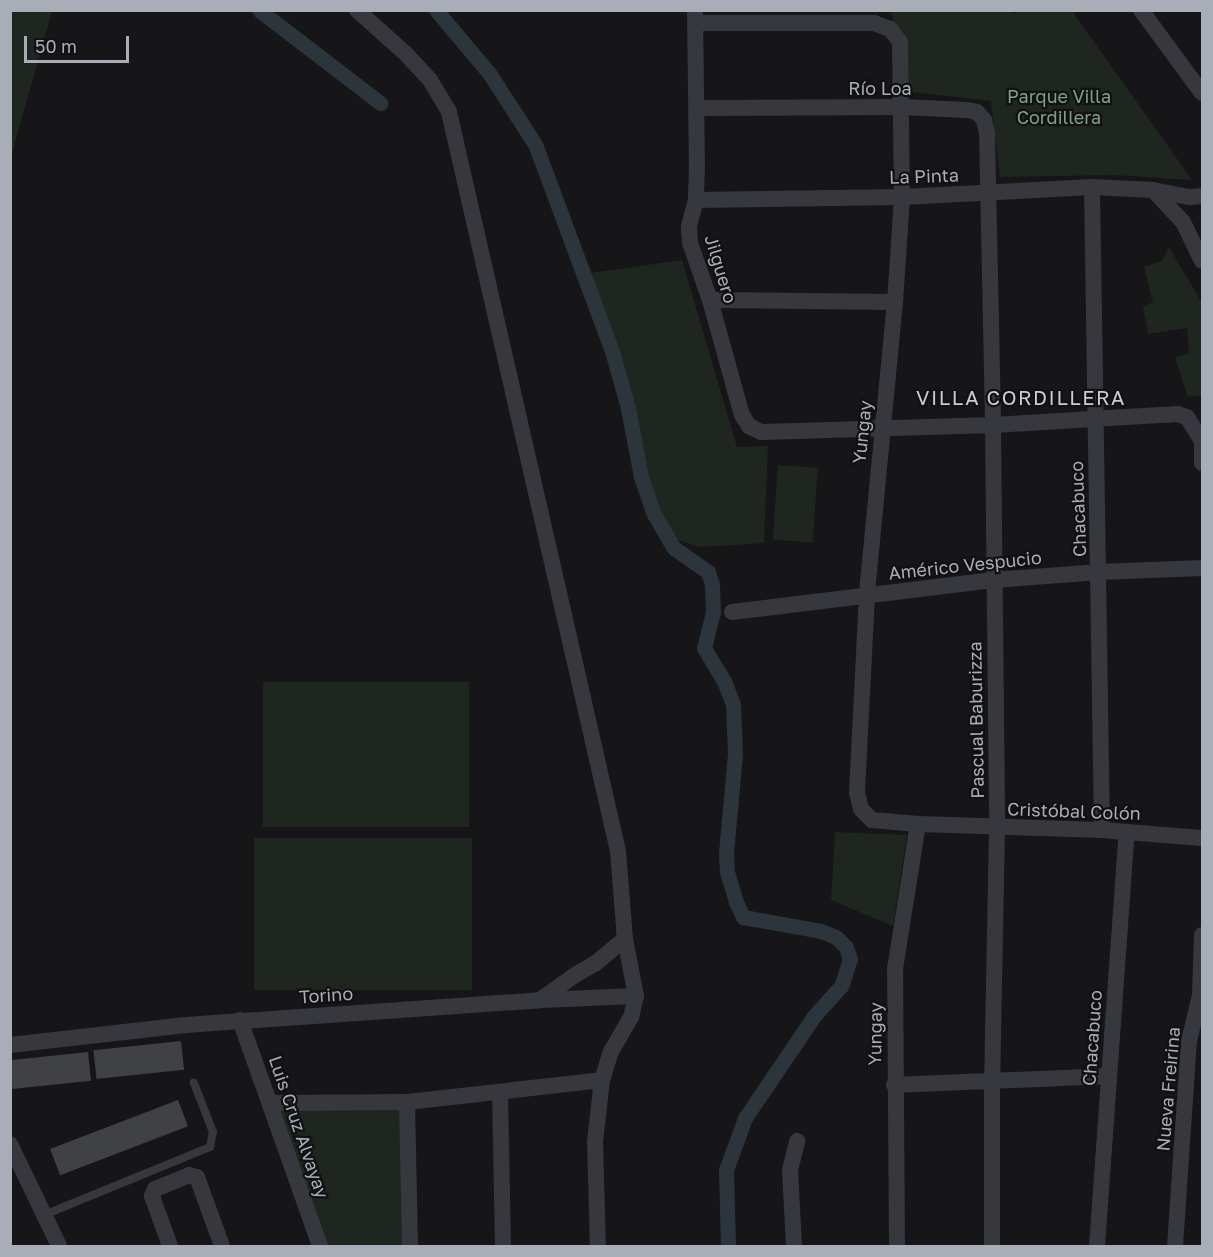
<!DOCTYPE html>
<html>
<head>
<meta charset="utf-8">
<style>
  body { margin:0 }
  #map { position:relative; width:1213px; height:1257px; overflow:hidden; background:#161618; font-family:"Golos Text",sans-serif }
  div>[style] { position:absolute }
  .green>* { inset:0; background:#1e261f; transform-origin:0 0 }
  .canal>* { height:15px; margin:-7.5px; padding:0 7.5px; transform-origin:7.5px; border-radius:7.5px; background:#2c353c }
  .building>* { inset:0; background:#404145; transform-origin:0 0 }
  .lane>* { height:8px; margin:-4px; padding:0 4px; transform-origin:4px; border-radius:4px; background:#37383d }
  .street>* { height:16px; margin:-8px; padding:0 8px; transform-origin:8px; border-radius:8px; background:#37383d }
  span { translate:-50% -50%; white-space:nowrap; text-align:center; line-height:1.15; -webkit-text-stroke:4.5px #111113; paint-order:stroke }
  .street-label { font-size:18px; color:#a8adb8 }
  .park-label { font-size:18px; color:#7fa381 }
  .neighbourhood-label { font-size:20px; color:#c9ccd4; letter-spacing:1.5px }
  .frame { position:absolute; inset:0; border:12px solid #a8adb8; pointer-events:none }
  .scale { position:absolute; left:24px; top:36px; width:105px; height:27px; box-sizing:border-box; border:3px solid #a8adb8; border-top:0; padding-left:8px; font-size:18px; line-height:21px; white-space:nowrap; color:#a8adb8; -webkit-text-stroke:4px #111113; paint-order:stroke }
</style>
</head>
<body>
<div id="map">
  <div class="green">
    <i style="clip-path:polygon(11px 10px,52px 11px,11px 157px,10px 11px)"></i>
    <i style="clip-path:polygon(1010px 10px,1013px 14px,1018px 11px,1072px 11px,1192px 180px,1114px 175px,1000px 177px,991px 101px,911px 92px,891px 12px,882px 11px)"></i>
    <i style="clip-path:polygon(1169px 247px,1202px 303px,1202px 395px,1188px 397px,1175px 358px,1189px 353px,1187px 328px,1148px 334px,1143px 307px,1153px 302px,1144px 267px,1162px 261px)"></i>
    <i style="clip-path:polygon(682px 260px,737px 447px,768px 446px,764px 543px,700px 547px,677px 540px,646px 493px,591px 273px)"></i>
    <i style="left:778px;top:465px;width:40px;height:75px;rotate:4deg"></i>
    <i style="left:263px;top:682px;width:206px;height:145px"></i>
    <i style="clip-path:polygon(835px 832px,907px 835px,893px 926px,831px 900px)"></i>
    <i style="left:472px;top:838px;width:152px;height:218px;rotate:90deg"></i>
    <i style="clip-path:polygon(406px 1104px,408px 1246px,322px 1246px,273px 1105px)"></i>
  </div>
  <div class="canal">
    <i style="left:259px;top:10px;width:153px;rotate:37.5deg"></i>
    <i style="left:436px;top:10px;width:82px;rotate:49.9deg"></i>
    <i style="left:489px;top:73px;width:85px;rotate:57.1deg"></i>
    <i style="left:535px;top:144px;width:221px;rotate:69.6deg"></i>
    <i style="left:612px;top:351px;width:59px;rotate:74.3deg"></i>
    <i style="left:628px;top:408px;width:70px;rotate:79.3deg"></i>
    <i style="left:641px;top:477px;width:39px;rotate:71deg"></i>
    <i style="left:654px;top:514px;width:39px;rotate:60deg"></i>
    <i style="left:674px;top:548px;width:42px;rotate:35.2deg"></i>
    <i style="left:708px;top:572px;width:13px;rotate:72deg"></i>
    <i style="left:712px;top:584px;width:28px;rotate:88deg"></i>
    <i style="left:713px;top:612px;width:37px;rotate:104deg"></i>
    <i style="left:704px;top:648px;width:39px;rotate:59deg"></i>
    <i style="left:724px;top:681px;width:25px;rotate:69deg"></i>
    <i style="left:733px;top:704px;width:50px;rotate:87.7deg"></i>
    <i style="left:735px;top:754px;width:99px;rotate:95.2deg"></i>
    <i style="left:726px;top:853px;width:19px;rotate:87deg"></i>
    <i style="left:727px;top:872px;width:31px;rotate:73deg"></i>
    <i style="left:736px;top:902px;width:17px;rotate:65deg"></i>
    <i style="left:743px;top:917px;width:79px;rotate:10.2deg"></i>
    <i style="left:821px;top:931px;width:16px;rotate:22deg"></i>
    <i style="left:836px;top:937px;width:14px;rotate:45deg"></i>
    <i style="left:846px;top:947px;width:13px;rotate:72deg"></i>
    <i style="left:850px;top:959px;width:28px;rotate:108deg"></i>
    <i style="left:841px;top:986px;width:40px;rotate:132deg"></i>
    <i style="left:814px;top:1016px;width:123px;rotate:124.1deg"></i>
    <i style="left:745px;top:1118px;width:55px;rotate:110.1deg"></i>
    <i style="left:726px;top:1170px;width:76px;rotate:88.5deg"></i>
  </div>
  <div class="building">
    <i style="left:181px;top:1041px;width:29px;height:88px;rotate:84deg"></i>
    <i style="left:88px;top:1052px;width:29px;height:79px;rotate:84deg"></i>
    <i style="left:178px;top:1100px;width:28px;height:137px;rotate:69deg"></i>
  </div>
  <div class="lane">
    <i style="left:44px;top:1215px;width:179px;rotate:-22.3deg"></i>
    <i style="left:210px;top:1147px;width:15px;rotate:-79deg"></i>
    <i style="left:213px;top:1132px;width:53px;rotate:-111.2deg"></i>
  </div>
  <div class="street">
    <i style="left:357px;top:10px;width:64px;rotate:41.9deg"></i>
    <i style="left:405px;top:53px;width:37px;rotate:47deg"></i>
    <i style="left:430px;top:80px;width:37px;rotate:59deg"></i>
    <i style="left:449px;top:112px;width:758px;rotate:77.12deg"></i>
    <i style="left:618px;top:851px;width:88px;rotate:85.5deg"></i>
    <i style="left:625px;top:939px;width:58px;rotate:79.1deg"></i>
    <i style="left:636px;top:996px;width:22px;rotate:103deg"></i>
    <i style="left:631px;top:1017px;width:39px;rotate:120deg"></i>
    <i style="left:611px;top:1051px;width:30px;rotate:107deg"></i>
    <i style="left:602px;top:1080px;width:61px;rotate:96.5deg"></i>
    <i style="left:595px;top:1141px;width:105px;rotate:88.4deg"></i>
    <i style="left:695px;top:10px;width:156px;rotate:89.3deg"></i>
    <i style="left:697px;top:166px;width:34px;rotate:92deg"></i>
    <i style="left:696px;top:200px;width:28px;rotate:105deg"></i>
    <i style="left:689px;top:227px;width:16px;rotate:86deg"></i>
    <i style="left:690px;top:243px;width:60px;rotate:70.7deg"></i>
    <i style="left:710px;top:300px;width:119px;rotate:74.5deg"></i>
    <i style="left:742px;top:415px;width:13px;rotate:58deg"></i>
    <i style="left:749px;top:426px;width:13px;rotate:27deg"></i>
    <i style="left:761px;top:432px;width:232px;rotate:-1.7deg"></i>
    <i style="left:993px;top:425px;width:184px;rotate:-3.4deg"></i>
    <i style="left:1177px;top:414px;width:10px;rotate:17deg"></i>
    <i style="left:1187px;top:417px;width:28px;rotate:58deg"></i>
    <i style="left:1202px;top:441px;width:22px;rotate:90deg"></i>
    <i style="left:1141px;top:10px;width:103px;rotate:53.7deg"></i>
    <i style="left:696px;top:23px;width:178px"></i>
    <i style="left:874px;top:23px;width:17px;rotate:21deg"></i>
    <i style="left:890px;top:29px;width:16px;rotate:52deg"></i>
    <i style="left:900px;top:42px;width:155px;rotate:89.3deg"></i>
    <i style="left:902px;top:197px;width:105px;rotate:93.8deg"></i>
    <i style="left:895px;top:302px;width:294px;rotate:95.5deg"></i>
    <i style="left:867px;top:595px;width:197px;rotate:92.9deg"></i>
    <i style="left:857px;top:792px;width:17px;rotate:77deg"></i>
    <i style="left:861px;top:809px;width:16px;rotate:45deg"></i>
    <i style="left:872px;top:820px;width:46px;rotate:5deg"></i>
    <i style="left:918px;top:824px;width:184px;rotate:1.9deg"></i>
    <i style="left:1102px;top:830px;width:100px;rotate:4.6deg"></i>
    <i style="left:698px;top:108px;width:204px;rotate:-0.3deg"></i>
    <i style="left:902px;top:107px;width:65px;rotate:2.6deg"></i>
    <i style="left:967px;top:110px;width:10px;rotate:11deg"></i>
    <i style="left:977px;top:112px;width:11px;rotate:49deg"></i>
    <i style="left:984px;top:120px;width:13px;rotate:77deg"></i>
    <i style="left:987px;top:133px;width:292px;rotate:88.8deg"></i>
    <i style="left:993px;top:425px;width:403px;rotate:89.4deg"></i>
    <i style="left:997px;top:828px;width:253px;rotate:91.1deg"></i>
    <i style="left:992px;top:1081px;width:165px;rotate:90deg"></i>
    <i style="left:1092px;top:187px;width:643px;rotate:89.11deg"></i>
    <i style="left:1154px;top:191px;width:42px;rotate:46.9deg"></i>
    <i style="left:1183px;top:222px;width:43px;rotate:64deg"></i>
    <i style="left:696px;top:200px;width:206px;rotate:-0.8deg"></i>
    <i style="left:902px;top:197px;width:190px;rotate:-3deg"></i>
    <i style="left:1092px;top:187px;width:61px;rotate:2.8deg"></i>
    <i style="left:1153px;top:190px;width:38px;rotate:11deg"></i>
    <i style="left:1190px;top:197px;width:12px;rotate:-5deg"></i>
    <i style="left:710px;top:300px;width:185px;rotate:0.6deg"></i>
    <i style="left:732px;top:612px;width:263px;rotate:-7deg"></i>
    <i style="left:993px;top:580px;width:107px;rotate:-4.3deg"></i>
    <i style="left:1100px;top:572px;width:102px;rotate:-2.2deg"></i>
    <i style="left:541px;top:1000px;width:95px;rotate:-2.4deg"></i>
    <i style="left:240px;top:1020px;width:240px;rotate:70.5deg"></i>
    <i style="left:10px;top:1045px;width:177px;rotate:-6.5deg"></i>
    <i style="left:186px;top:1025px;width:355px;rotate:-4deg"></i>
    <i style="left:540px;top:1000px;width:43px;rotate:-35.5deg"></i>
    <i style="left:575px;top:975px;width:24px;rotate:-30deg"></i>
    <i style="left:596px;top:963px;width:38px;rotate:-40deg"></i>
    <i style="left:894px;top:1085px;width:215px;rotate:-2.4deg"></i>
    <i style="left:500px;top:1092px;width:154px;rotate:88.9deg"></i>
    <i style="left:407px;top:1102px;width:144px;rotate:88.8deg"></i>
    <i style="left:271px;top:1103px;width:136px;rotate:-0.4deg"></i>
    <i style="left:407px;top:1102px;width:196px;rotate:-6.4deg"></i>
    <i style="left:10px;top:1144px;width:113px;rotate:64.3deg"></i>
    <i style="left:170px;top:1246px;width:53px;rotate:-109.8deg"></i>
    <i style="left:152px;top:1196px;width:8px;rotate:-67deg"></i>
    <i style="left:155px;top:1189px;width:37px;rotate:-22deg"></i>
    <i style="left:189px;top:1175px;width:8px;rotate:14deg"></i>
    <i style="left:197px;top:1177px;width:73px;rotate:70.1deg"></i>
    <i style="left:794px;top:1246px;width:76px;rotate:-93deg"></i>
    <i style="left:790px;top:1170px;width:30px;rotate:-76deg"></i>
    <i style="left:897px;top:1246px;width:277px;rotate:-90.4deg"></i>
    <i style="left:895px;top:969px;width:147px;rotate:-81deg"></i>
    <i style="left:1097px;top:1246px;width:415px;rotate:-85.9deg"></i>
    <i style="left:1175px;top:1246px;width:205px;rotate:-86.1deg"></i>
    <i style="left:1189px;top:1041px;width:47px;rotate:-76.6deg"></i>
    <i style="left:1200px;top:995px;width:60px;rotate:-88.1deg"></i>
  </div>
  <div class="street-label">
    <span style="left:880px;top:88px">Río Loa</span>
    <span style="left:924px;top:176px;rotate:-2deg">La Pinta</span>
    <span style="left:721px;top:269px;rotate:73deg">Jilguero</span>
    <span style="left:862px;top:432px;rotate:-84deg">Yungay</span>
    <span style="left:1078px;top:509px;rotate:-92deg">Chacabuco</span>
    <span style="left:965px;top:565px;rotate:-6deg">Américo Vespucio</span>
    <span style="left:976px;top:720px;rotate:-91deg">Pascual Baburizza</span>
    <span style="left:1074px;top:811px;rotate:2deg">Cristóbal Colón</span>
    <span style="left:326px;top:995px;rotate:-4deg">Torino</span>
    <span style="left:875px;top:1034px;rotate:-89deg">Yungay</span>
    <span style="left:1092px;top:1038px;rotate:-86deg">Chacabuco</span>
    <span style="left:1168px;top:1089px;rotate:-85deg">Nueva Freirina</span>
    <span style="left:299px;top:1127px;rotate:71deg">Luis Cruz Alvayay</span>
  </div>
  <div class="park-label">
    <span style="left:1059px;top:107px">Parque Villa<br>Cordillera</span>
  </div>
  <div class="neighbourhood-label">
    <span style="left:1021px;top:397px">VILLA CORDILLERA</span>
  </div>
  <div class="frame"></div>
  <div class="scale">50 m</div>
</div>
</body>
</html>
